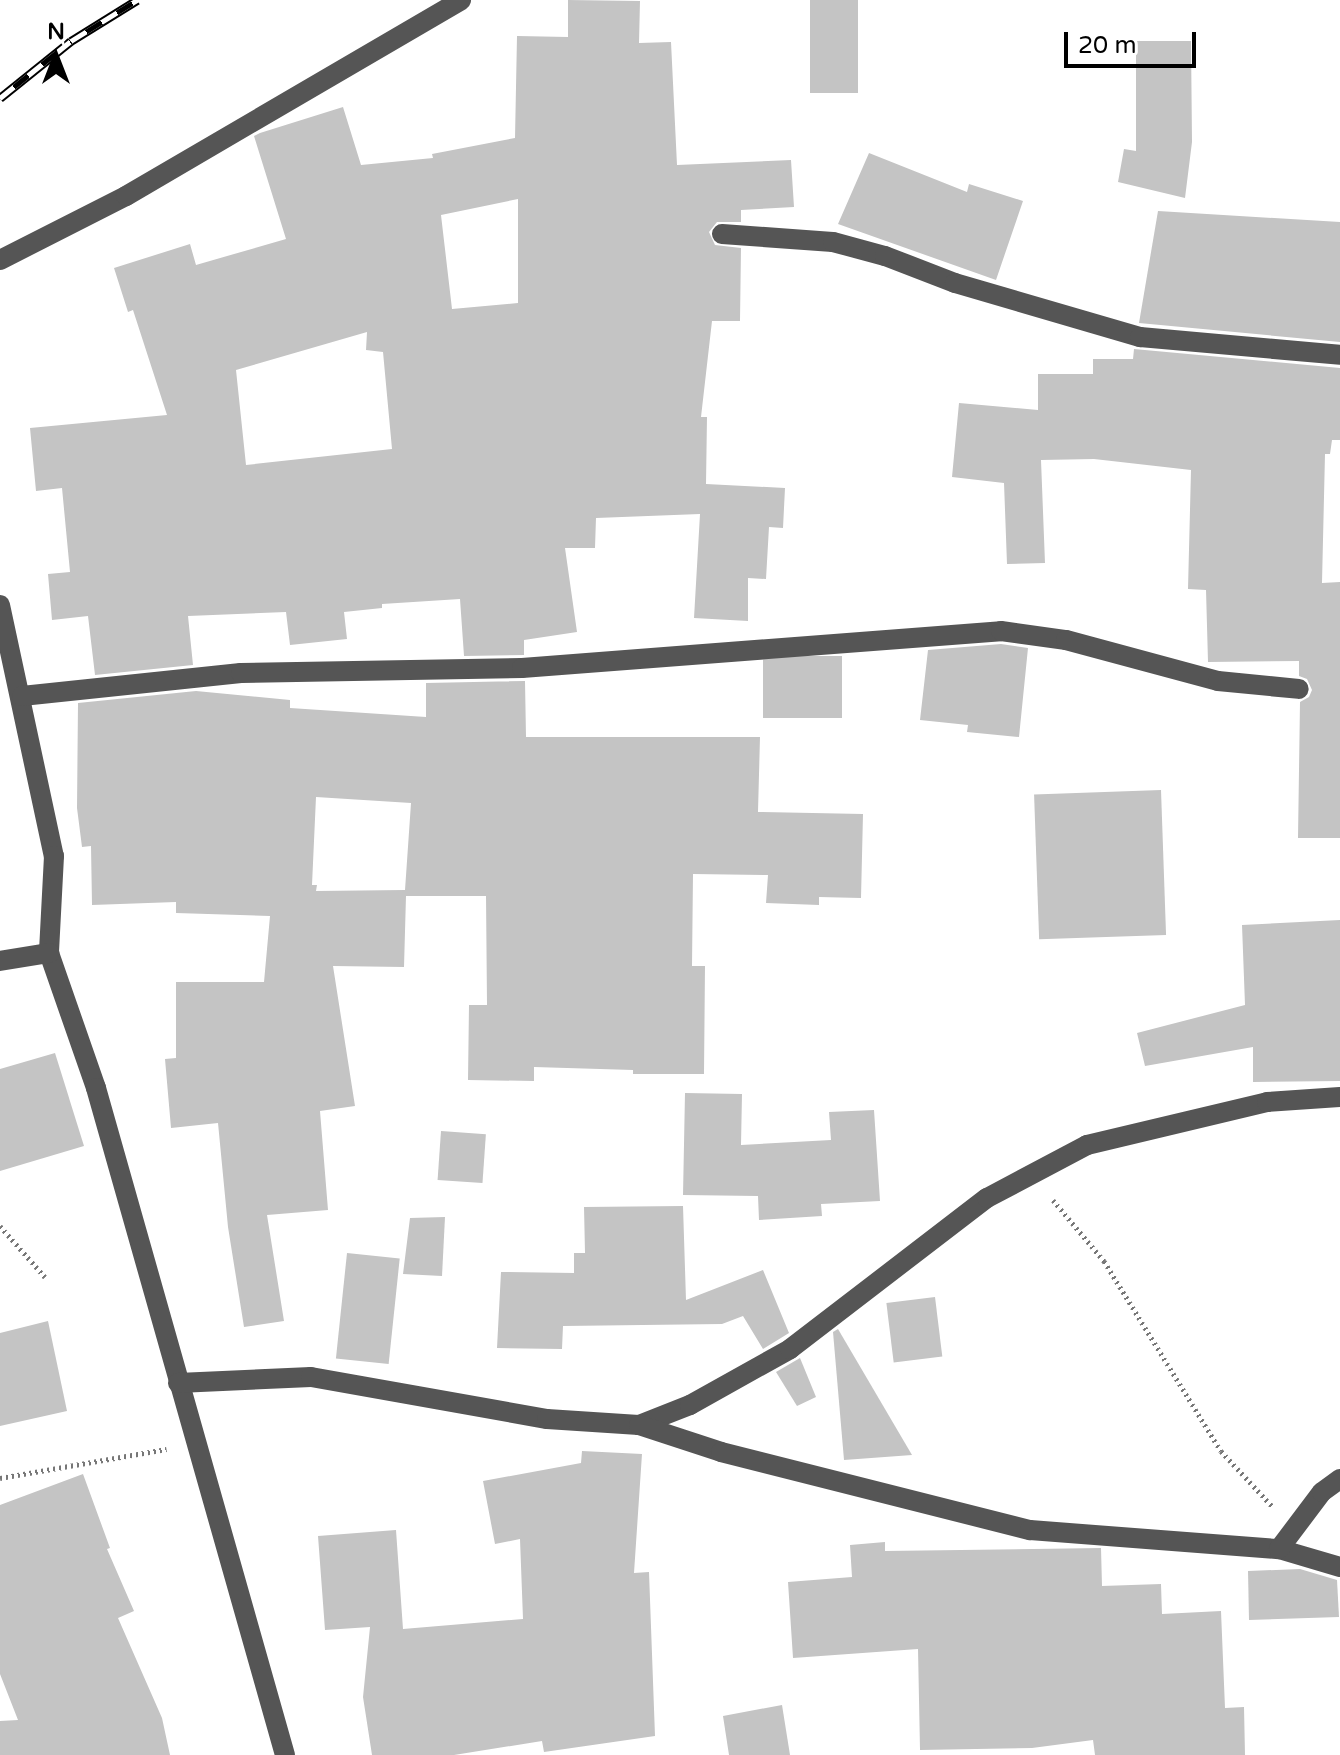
<!DOCTYPE html>
<html>
<head>
<meta charset="utf-8">
<style>
  body { margin:0 }
  #map { position:relative; width:1340px; height:1755px; overflow:hidden; background:#fff; font-family:"Varela Round",sans-serif }
  div>[style] { position:absolute }
  .building>* { inset:0; background:#c4c4c4; transform-origin:0 0 }
  .path>* { height:5px; margin-top:-2.5px; transform-origin:0; background:repeating-linear-gradient(90deg,#777 0 2px,transparent 0 6px) }
  .minor>* { height:20px; margin:-10px; padding:0 10px; transform-origin:10px; border-radius:10px; background:#555 }
  .rail>* { height:9px; margin-top:-4.5px; transform-origin:0; background:repeating-linear-gradient(90deg,#fff 0 18px,#000 0 36px); box-sizing:border-box; border-block:2px solid #000 }
  span { translate:-50% -50%; white-space:nowrap; text-align:center; line-height:1.15; -webkit-text-stroke:6px #fff; paint-order:stroke }
  .north { position:absolute; left:16px; top:16px; width:80px; height:80px; -webkit-text-stroke:6px #fff; paint-order:stroke; rotate:0deg; font-size:22px; font-weight:700; line-height:32px; text-align:center; color:#000 }
  .north::after { content:''; display:block; margin:auto; width:28px; height:36px; background:#000; clip-path:polygon(50% 0,100% 100%,50% 72%,0 100%) }
  .scale { position:absolute; left:1064px; top:32px; width:132px; height:36px; box-sizing:border-box; border:4px solid #000; border-top:0; padding-left:10px; font-size:24px; line-height:28px; white-space:nowrap; color:#000; -webkit-text-stroke:6px #fff; paint-order:stroke }
</style>
</head>
<body>
<div id="map">
  <div class="building">
    <i style="clip-path:polygon(evenodd,568px 0,640px 1px,639px 43px,671px 42px,677px 165px,791px 160px,794px 207px,741px 210px,741px 222px,717px 222px,709px 232px,715px 245px,741px 248px,740px 321px,712px 321px,701px 417px,707px 417px,706px 484px,785px 488px,783px 528px,769px 527px,766px 579px,748px 578px,748px 621px,694px 618px,700px 514px,596px 518px,595px 548px,565px 548px,577px 632px,524px 640px,524px 655px,464px 656px,460px 599px,382px 604px,382px 608px,344px 612px,347px 639px,290px 645px,286px 612px,188px 616px,193px 665px,95px 675px,88px 616px,52px 620px,48px 574px,70px 572px,62px 488px,36px 491px,30px 428px,167px 415px,133px 310px,128px 312px,114px 268px,190px 244px,196px 265px,286px 239px,254px 136px,260px 133px,343px 107px,361px 165px,433px 158px,432px 154px,515px 138px,517px 36px,568px 37px,568px 0,518px 199px,518px 303px,452px 309px,441px 215px,518px 199px,568px 0,367px 332px,366px 350px,383px 352px,392px 449px,246px 465px,236px 370px,367px 332px)"></i>
    <i style="left:810px;top:0;width:48px;height:93px"></i>
    <i style="clip-path:polygon(1136px 41px,1191px 41px,1192px 142px,1185px 198px,1118px 182px,1124px 149px,1136px 151px)"></i>
    <i style="clip-path:polygon(869px 153px,967px 192px,969px 184px,1023px 201px,996px 280px,838px 224px)"></i>
    <i style="clip-path:polygon(1158px 211px,1340px 222px,1340px 342px,1139px 323px)"></i>
    <i style="clip-path:polygon(1134px 349px,1340px 368px,1340px 440px,1332px 440px,1330px 454px,1325px 454px,1322px 583px,1340px 582px,1340px 838px,1298px 838px,1300px 702px,1309px 697px,1312px 690px,1307px 679px,1299px 676px,1299px 661px,1208px 662px,1206px 590px,1188px 589px,1191px 470px,1094px 459px,1041px 460px,1045px 563px,1007px 564px,1004px 483px,952px 477px,959px 403px,1038px 410px,1038px 374px,1093px 374px,1093px 359px,1133px 359px)"></i>
    <i style="clip-path:polygon(1001px 644px,1028px 648px,1019px 737px,967px 732px,968px 725px,920px 720px,928px 650px)"></i>
    <i style="left:842px;top:656px;width:62px;height:79px;rotate:90deg"></i>
    <i style="clip-path:polygon(evenodd,525px 681px,526px 737px,760px 737px,758px 812px,863px 814px,861px 898px,819px 897px,819px 905px,766px 903px,768px 875px,693px 874px,692px 966px,705px 966px,704px 1074px,633px 1074px,633px 1070px,534px 1067px,534px 1081px,468px 1080px,469px 1005px,487px 1005px,486px 896px,406px 896px,404px 967px,333px 966px,355px 1106px,320px 1111px,328px 1210px,267px 1215px,284px 1321px,244px 1327px,228px 1227px,218px 1123px,171px 1128px,165px 1059px,176px 1058px,176px 982px,264px 982px,270px 916px,176px 913px,176px 902px,92px 905px,91px 846px,82px 847px,77px 808px,78px 703px,196px 691px,290px 700px,290px 708px,426px 717px,426px 683px,525px 681px,316px 797px,411px 803px,405px 890px,316px 891px,317px 885px,312px 885px,316px 797px)"></i>
    <i style="left:1161px;top:790px;width:145px;height:127px;rotate:88deg"></i>
    <i style="clip-path:polygon(1340px 920px,1340px 1081px,1253px 1082px,1253px 1047px,1145px 1066px,1137px 1033px,1245px 1005px,1242px 925px)"></i>
    <i style="clip-path:polygon(55px 1053px,84px 1146px,0 1171px,0 1069px)"></i>
    <i style="clip-path:polygon(685px 1093px,742px 1094px,741px 1145px,831px 1140px,829px 1112px,874px 1110px,880px 1201px,821px 1204px,822px 1216px,759px 1220px,758px 1196px,683px 1195px)"></i>
    <i style="left:441px;top:1131px;width:45px;height:49px;rotate:4deg"></i>
    <i style="clip-path:polygon(683px 1206px,686px 1300px,763px 1270px,789px 1333px,763px 1349px,743px 1316px,722px 1324px,563px 1326px,562px 1349px,497px 1348px,501px 1272px,574px 1273px,574px 1253px,585px 1253px,584px 1207px)"></i>
    <i style="clip-path:polygon(445px 1217px,442px 1276px,403px 1274px,410px 1218px)"></i>
    <i style="left:347px;top:1253px;width:53px;height:106px;rotate:6deg"></i>
    <i style="left:935px;top:1297px;width:60px;height:49px;rotate:83deg"></i>
    <i style="clip-path:polygon(48px 1321px,67px 1411px,0 1426px,0 1333px)"></i>
    <i style="clip-path:polygon(838px 1329px,912px 1455px,844px 1460px,833px 1332px)"></i>
    <i style="clip-path:polygon(800px 1358px,816px 1397px,797px 1406px,776px 1372px)"></i>
    <i style="clip-path:polygon(582px 1451px,642px 1454px,634px 1573px,649px 1572px,655px 1736px,544px 1752px,542px 1741px,454px 1755px,372px 1755px,363px 1697px,370px 1627px,325px 1630px,318px 1536px,396px 1530px,403px 1629px,523px 1619px,520px 1539px,495px 1544px,483px 1481px,581px 1463px)"></i>
    <i style="clip-path:polygon(83px 1474px,110px 1548px,107px 1549px,134px 1611px,118px 1618px,162px 1718px,170px 1755px,0 1755px,0 1721px,18px 1720px,0 1674px,0 1505px)"></i>
    <i style="clip-path:polygon(885px 1542px,885px 1551px,1101px 1548px,1102px 1586px,1161px 1584px,1162px 1614px,1221px 1611px,1225px 1708px,1244px 1707px,1245px 1755px,1095px 1755px,1093px 1740px,1032px 1748px,920px 1750px,918px 1649px,793px 1658px,788px 1582px,852px 1577px,850px 1545px)"></i>
    <i style="clip-path:polygon(1300px 1569px,1337px 1580px,1339px 1617px,1249px 1620px,1248px 1571px)"></i>
    <i style="clip-path:polygon(782px 1705px,790px 1755px,729px 1755px,723px 1716px)"></i>
  </div>
  <div class="path">
    <i style="left:1053px;top:1200px;width:80px;rotate:50.1deg"></i>
    <i style="left:1104px;top:1261px;width:223px;rotate:58.4deg"></i>
    <i style="left:1221px;top:1451px;width:75px;rotate:47.2deg"></i>
    <i style="left:0;top:1226px;width:68px;rotate:48.6deg"></i>
    <i style="left:0;top:1478px;width:169px;rotate:-9.9deg"></i>
  </div>
  <div class="minor">
    <i style="left:722px;top:234px;width:111px;rotate:4.1deg"></i>
    <i style="left:833px;top:242px;width:54px;rotate:15.1deg"></i>
    <i style="left:885px;top:256px;width:75px;rotate:21.1deg"></i>
    <i style="left:955px;top:283px;width:193px;rotate:16.3deg"></i>
    <i style="left:1140px;top:337px;width:201px;rotate:5.1deg"></i>
    <i style="left:0;top:260px;width:141px;rotate:-26.9deg"></i>
    <i style="left:126px;top:196px;width:388px;rotate:-30.3deg"></i>
    <i style="left:0;top:605px;width:257px;rotate:77.9deg"></i>
    <i style="left:54px;top:856px;width:97px;rotate:93deg"></i>
    <i style="left:49px;top:953px;width:143px;rotate:70.8deg"></i>
    <i style="left:96px;top:1088px;width:693px;rotate:74.18deg"></i>
    <i style="left:22px;top:696px;width:220px;rotate:-6deg"></i>
    <i style="left:241px;top:673px;width:281px;rotate:-1deg"></i>
    <i style="left:522px;top:668px;width:480px;rotate:-4.4deg"></i>
    <i style="left:1001px;top:631px;width:66px;rotate:7.9deg"></i>
    <i style="left:1066px;top:640px;width:157px;rotate:15.1deg"></i>
    <i style="left:1218px;top:681px;width:81px;rotate:5.6deg"></i>
    <i style="left:0;top:961px;width:50px;rotate:-9.3deg"></i>
    <i style="left:178px;top:1383px;width:133px;rotate:-2.6deg"></i>
    <i style="left:311px;top:1377px;width:240px;rotate:10.1deg"></i>
    <i style="left:547px;top:1419px;width:92px;rotate:3.7deg"></i>
    <i style="left:639px;top:1425px;width:55px;rotate:-21.4deg"></i>
    <i style="left:690px;top:1405px;width:115px;rotate:-29.2deg"></i>
    <i style="left:790px;top:1349px;width:248px;rotate:-37.5deg"></i>
    <i style="left:987px;top:1198px;width:113px;rotate:-27.9deg"></i>
    <i style="left:1087px;top:1145px;width:185px;rotate:-13.4deg"></i>
    <i style="left:1267px;top:1102px;width:73px;rotate:-3.9deg"></i>
    <i style="left:639px;top:1425px;width:86px;rotate:18.2deg"></i>
    <i style="left:721px;top:1452px;width:319px;rotate:14.2deg"></i>
    <i style="left:1030px;top:1530px;width:250px;rotate:4.4deg"></i>
    <i style="left:1279px;top:1549px;width:64px;rotate:16.4deg"></i>
    <i style="left:1279px;top:1549px;width:71px;rotate:-53deg"></i>
    <i style="left:1322px;top:1492px;width:22px;rotate:-36deg"></i>
  </div>
  <div class="rail">
    <i style="left:0;top:98px;width:91px;rotate:-38.8deg"></i>
    <i style="left:71px;top:41px;width:78px;rotate:-31.8deg"></i>
  </div>
  <div class="north">N</div>
  <div class="scale">20 m</div>
</div>
</body>
</html>
